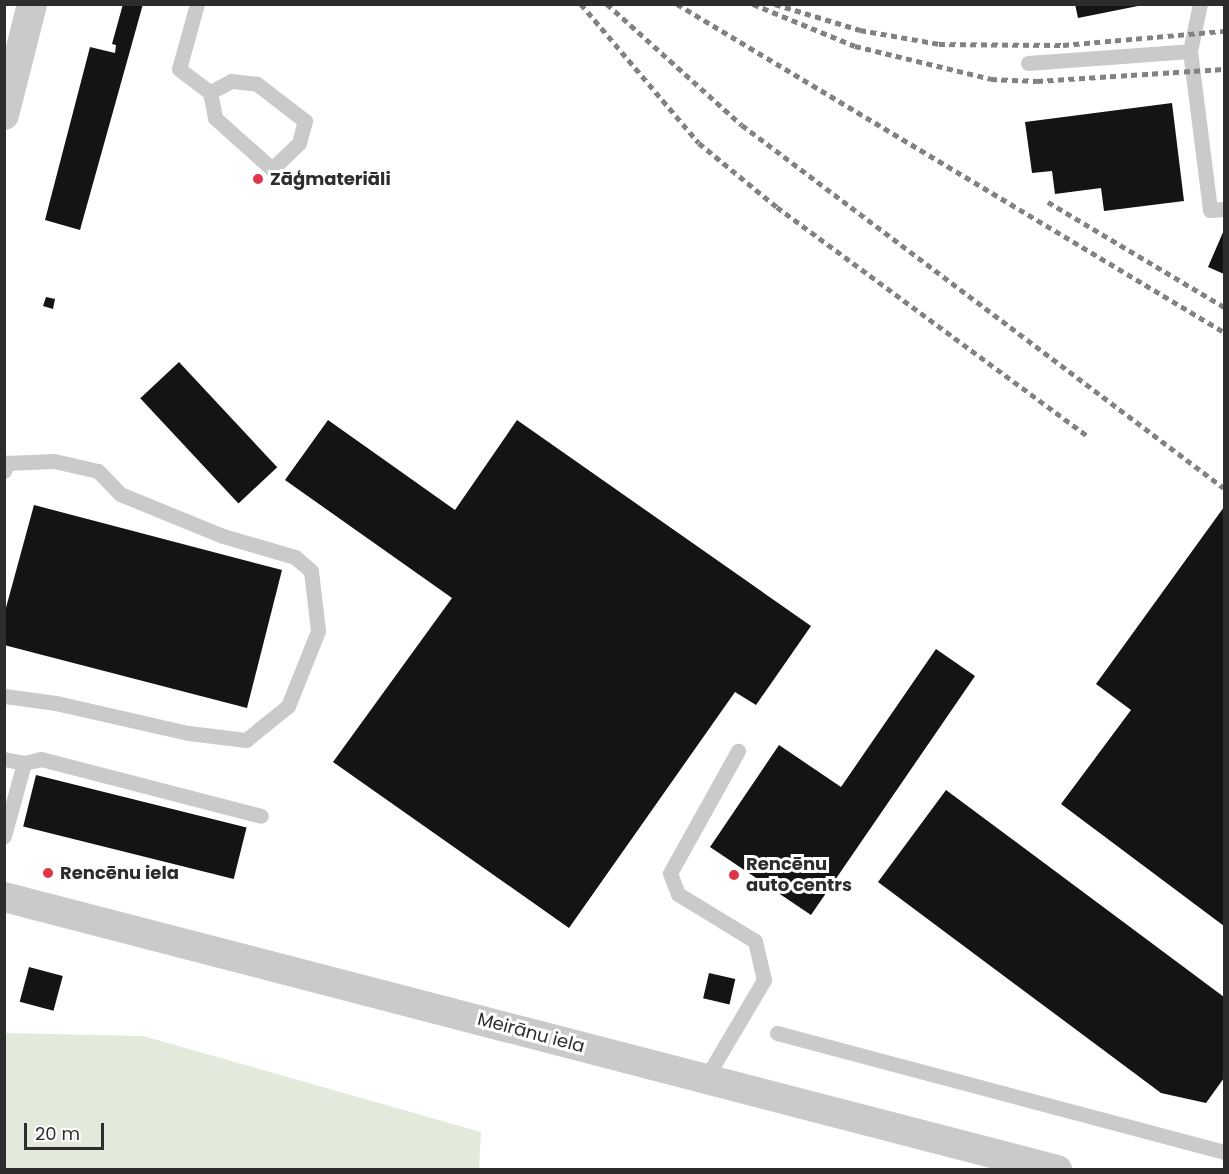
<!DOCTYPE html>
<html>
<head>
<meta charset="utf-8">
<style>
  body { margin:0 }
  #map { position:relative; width:1229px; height:1174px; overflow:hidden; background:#fff; font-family:Poppins,sans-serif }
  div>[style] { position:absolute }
  .green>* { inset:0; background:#e4eadb }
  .building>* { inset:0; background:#141414; transform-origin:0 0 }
  .lane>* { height:15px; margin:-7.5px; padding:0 7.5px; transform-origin:7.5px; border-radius:7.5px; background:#cacaca }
  .street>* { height:30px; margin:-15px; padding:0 15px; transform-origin:15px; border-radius:15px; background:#cacaca }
  .rail>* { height:4.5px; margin-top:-2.25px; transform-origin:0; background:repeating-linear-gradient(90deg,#828282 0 6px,transparent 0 10.5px) }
  .dots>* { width:16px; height:16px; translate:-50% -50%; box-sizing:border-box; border:3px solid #fff; border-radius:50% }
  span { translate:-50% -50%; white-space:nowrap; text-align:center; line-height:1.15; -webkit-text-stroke:6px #fff; paint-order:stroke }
  .poi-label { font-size:18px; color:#2d2d2d; font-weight:700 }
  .left { translate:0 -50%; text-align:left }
  .street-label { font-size:18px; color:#2d2d2d }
  .frame { position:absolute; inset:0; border:6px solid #2d2d2d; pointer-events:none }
  .scale { position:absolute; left:24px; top:1123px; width:80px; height:27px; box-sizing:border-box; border:3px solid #2d2d2d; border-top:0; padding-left:8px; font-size:18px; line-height:21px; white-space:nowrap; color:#2d2d2d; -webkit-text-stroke:4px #fff; paint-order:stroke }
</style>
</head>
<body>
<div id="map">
  <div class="green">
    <i style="clip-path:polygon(5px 1033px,143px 1036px,481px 1132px,479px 1169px,5px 1169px)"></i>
  </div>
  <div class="building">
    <i style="clip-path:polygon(123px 4px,143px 4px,80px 230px,45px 220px,90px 47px,115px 53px,116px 45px,112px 44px)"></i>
    <i style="clip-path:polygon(1075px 4px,1138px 4px,1138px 6px,1078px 18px)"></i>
    <i style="clip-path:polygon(1172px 103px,1184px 201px,1104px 211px,1101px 188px,1055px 194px,1052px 171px,1032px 173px,1025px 122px)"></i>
    <i style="clip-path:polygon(1224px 230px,1224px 274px,1208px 267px)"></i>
    <i style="clip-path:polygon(46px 297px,55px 299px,53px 309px,43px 306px)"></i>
    <i style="left:179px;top:362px;width:144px;height:53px;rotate:47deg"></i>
    <i style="clip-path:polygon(328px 420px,455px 510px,517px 420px,811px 626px,756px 705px,735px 692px,569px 928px,333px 762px,452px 598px,285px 480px)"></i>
    <i style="clip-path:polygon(34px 505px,282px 570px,247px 708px,4px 645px,4px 615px)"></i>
    <i style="clip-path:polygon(1224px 507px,1224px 926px,1061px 804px,1131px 710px,1096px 684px)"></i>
    <i style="clip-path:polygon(936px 649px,975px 676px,811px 915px,710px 847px,779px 745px,841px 787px)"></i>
    <i style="left:36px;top:775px;width:217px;height:53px;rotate:14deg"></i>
    <i style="clip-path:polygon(946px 790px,1224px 997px,1224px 1078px,1206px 1103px,1161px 1093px,878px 882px)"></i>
    <i style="left:29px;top:967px;width:35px;height:36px;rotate:15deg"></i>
    <i style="left:709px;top:973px;width:27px;height:26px;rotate:13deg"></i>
  </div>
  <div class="lane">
    <i style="left:197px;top:4px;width:67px;rotate:105.5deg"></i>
    <i style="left:179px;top:69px;width:39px;rotate:37deg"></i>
    <i style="left:210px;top:92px;width:26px;rotate:79deg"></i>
    <i style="left:215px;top:118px;width:76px;rotate:41.8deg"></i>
    <i style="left:272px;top:169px;width:37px;rotate:-44deg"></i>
    <i style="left:299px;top:143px;width:23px;rotate:-75deg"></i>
    <i style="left:305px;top:121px;width:61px;rotate:-142.4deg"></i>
    <i style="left:257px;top:84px;width:26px;rotate:-173deg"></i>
    <i style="left:231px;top:81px;width:24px;rotate:152deg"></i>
    <i style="left:1190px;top:51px;width:48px;rotate:-78deg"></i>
    <i style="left:1028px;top:63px;width:162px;rotate:-4.2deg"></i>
    <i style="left:1190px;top:51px;width:160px;rotate:82.8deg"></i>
    <i style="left:1210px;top:210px;width:14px;rotate:-4deg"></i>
    <i style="left:4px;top:471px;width:9px;rotate:-69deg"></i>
    <i style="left:7px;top:463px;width:47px;rotate:-2.4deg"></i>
    <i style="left:54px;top:461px;width:45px;rotate:12.8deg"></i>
    <i style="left:98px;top:471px;width:32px;rotate:46deg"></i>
    <i style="left:120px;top:494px;width:111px;rotate:22.2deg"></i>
    <i style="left:223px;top:536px;width:75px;rotate:16.3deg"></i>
    <i style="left:295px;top:557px;width:21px;rotate:41deg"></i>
    <i style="left:311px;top:571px;width:60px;rotate:83.3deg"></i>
    <i style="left:318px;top:631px;width:81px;rotate:111.8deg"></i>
    <i style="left:288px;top:706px;width:54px;rotate:141deg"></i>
    <i style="left:246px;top:740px;width:58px;rotate:-173.1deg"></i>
    <i style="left:188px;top:733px;width:135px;rotate:-167.2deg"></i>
    <i style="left:56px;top:703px;width:52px;rotate:-172.3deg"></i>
    <i style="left:4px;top:759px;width:20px;rotate:11deg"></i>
    <i style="left:24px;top:763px;width:76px;rotate:105.3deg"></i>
    <i style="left:24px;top:763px;width:17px;rotate:-13deg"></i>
    <i style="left:41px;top:759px;width:227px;rotate:14.5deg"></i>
    <i style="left:777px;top:1033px;width:463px;rotate:14.9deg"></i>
    <i style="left:706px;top:1078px;width:114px;rotate:-59.4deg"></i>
    <i style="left:764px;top:980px;width:40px;rotate:-103deg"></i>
    <i style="left:755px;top:941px;width:90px;rotate:-148.6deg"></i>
    <i style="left:678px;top:894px;width:22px;rotate:-111deg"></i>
    <i style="left:670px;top:873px;width:140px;rotate:-60.9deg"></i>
  </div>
  <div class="street">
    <i style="left:4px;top:115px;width:114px;rotate:-75.8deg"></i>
    <i style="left:4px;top:897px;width:1088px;rotate:14.53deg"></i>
  </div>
  <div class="rail">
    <i style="left:581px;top:4px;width:182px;rotate:49.7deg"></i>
    <i style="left:699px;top:143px;width:101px;rotate:39.4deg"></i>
    <i style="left:777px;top:207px;width:386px;rotate:36.4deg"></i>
    <i style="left:607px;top:4px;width:181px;rotate:41.9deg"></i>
    <i style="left:742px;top:125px;width:603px;rotate:36.98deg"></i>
    <i style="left:677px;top:4px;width:638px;rotate:30.95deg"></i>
    <i style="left:753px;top:4px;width:110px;rotate:22.4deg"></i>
    <i style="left:855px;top:46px;width:140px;rotate:13.6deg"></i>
    <i style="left:991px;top:79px;width:46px;rotate:2.5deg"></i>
    <i style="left:1037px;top:81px;width:187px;rotate:-3.7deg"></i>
    <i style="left:775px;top:4px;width:89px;rotate:17deg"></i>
    <i style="left:860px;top:30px;width:80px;rotate:10deg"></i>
    <i style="left:939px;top:44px;width:124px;rotate:0.5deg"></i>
    <i style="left:1063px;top:45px;width:162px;rotate:-5deg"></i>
    <i style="left:898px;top:4px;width:96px"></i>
    <i style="left:1048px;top:202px;width:205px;rotate:30.8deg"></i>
  </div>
  <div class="dots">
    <i style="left:258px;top:179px;background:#de3547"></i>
    <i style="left:48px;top:873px;background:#de3547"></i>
    <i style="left:734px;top:875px;background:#de3547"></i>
  </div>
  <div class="poi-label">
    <span class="left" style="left:270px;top:179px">Zāģmateriāli</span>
    <span class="left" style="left:746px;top:875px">Rencēnu<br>auto centrs</span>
    <span class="left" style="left:60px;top:873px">Rencēnu iela</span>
  </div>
  <div class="street-label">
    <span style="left:531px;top:1033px;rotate:15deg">Meirānu iela</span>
  </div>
  <div class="frame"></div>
  <div class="scale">20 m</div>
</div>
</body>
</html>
